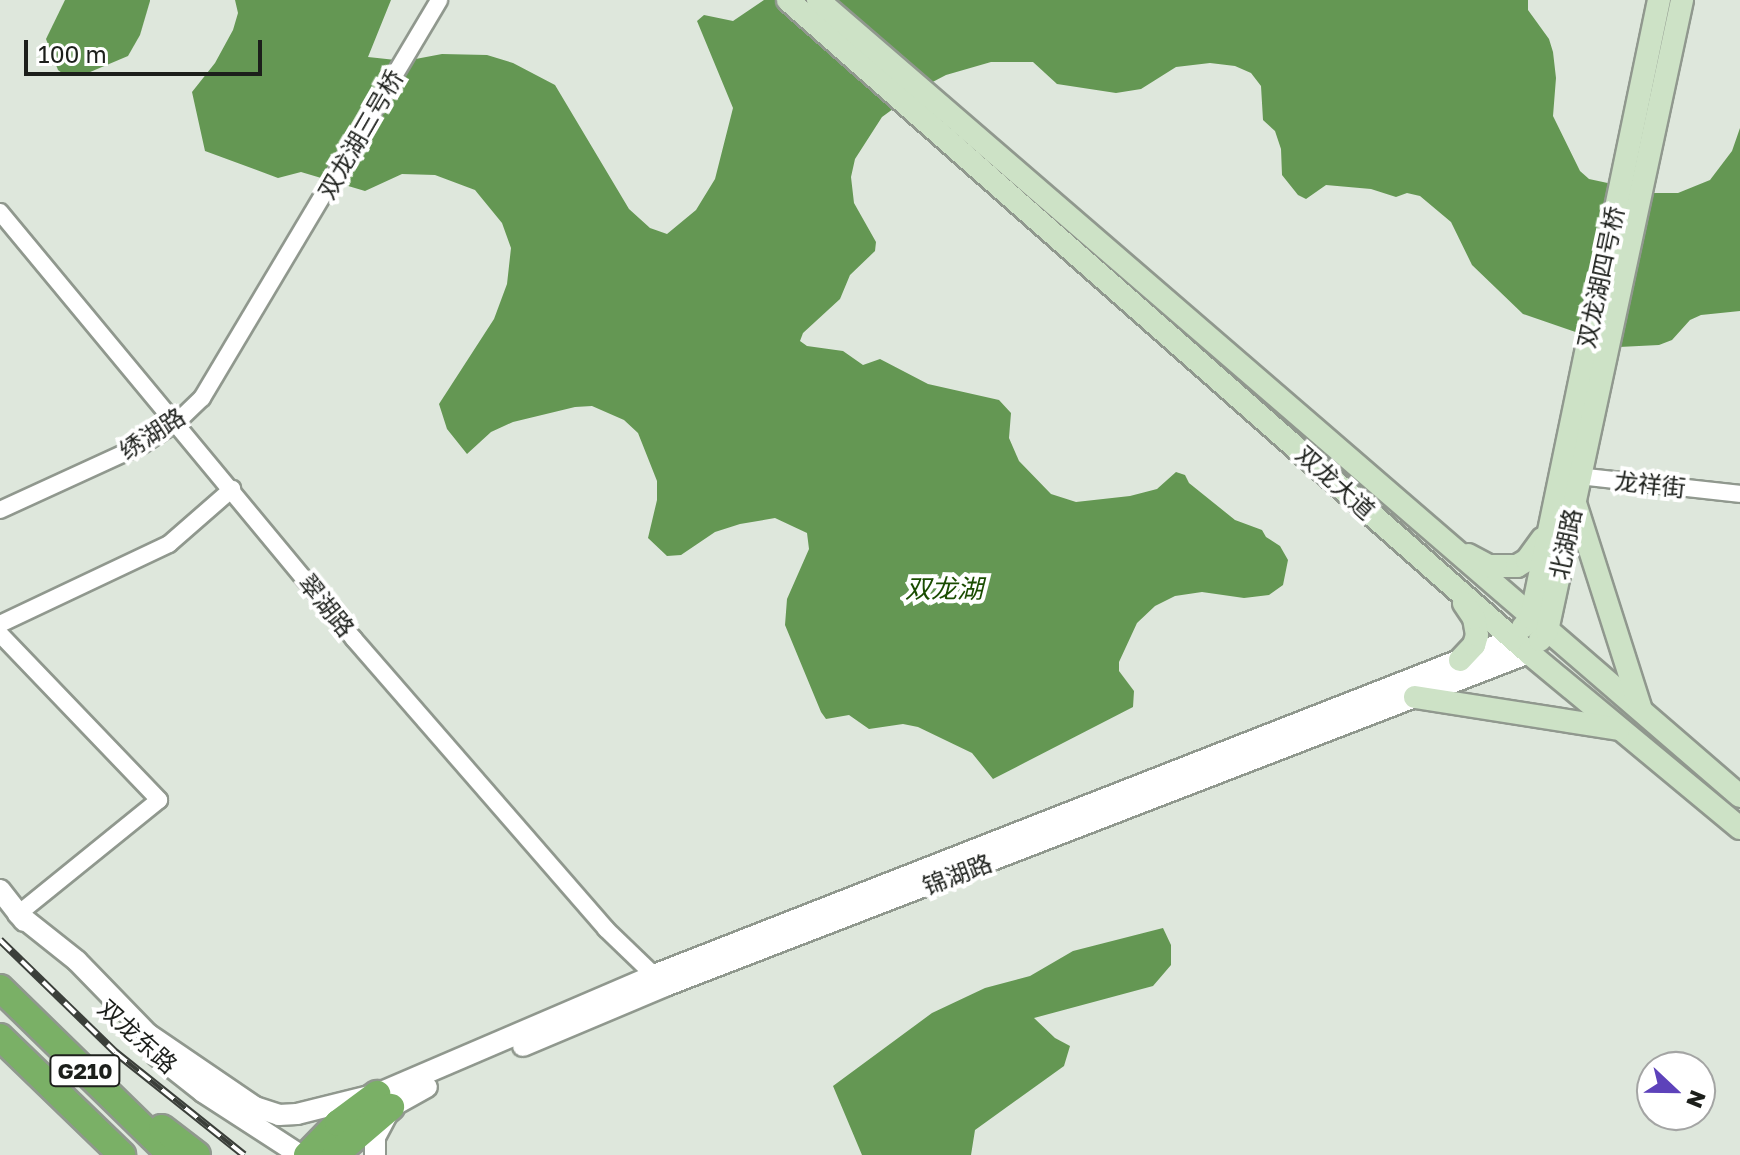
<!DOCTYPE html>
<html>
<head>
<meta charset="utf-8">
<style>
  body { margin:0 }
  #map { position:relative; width:1740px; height:1155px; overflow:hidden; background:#dee7dc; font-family:"Golos Text","Noto Sans SC",sans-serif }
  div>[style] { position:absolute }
  .water>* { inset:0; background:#649753 }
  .roads { filter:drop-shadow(2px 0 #90988e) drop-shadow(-2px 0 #90988e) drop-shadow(0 2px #90988e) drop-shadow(0 -2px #90988e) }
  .minor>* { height:16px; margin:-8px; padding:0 8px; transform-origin:8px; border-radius:8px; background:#fff }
  .tertiary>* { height:20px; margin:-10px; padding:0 10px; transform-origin:10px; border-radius:10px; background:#fff }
  .secondary>* { height:22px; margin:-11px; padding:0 11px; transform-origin:11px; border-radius:11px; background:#cde2c6 }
  .trunk>* { height:26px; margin:-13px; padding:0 13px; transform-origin:13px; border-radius:13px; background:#7ab066 }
  .rail>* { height:8px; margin-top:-4px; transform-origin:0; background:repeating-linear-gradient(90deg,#fff 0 15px,#3b3f3a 0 30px); box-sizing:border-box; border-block:2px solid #3b3f3a }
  span { translate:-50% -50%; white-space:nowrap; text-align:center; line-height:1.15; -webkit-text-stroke:8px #fff; paint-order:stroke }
  .shield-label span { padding:2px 6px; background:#fff; border:2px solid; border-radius:6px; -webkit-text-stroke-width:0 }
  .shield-label { font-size:22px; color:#1c1f1b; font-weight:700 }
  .street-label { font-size:24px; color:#1c1f1b }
  .water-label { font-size:26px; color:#1a4c01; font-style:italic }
  .north { position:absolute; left:1636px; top:1051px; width:80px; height:80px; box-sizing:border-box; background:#fff; border:2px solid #a4a5a4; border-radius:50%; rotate:112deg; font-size:22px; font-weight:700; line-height:32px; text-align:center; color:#1c1f1b }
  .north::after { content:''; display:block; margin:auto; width:28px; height:36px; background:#5d42ba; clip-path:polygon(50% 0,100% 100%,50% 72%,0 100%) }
  .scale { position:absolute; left:24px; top:40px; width:238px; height:36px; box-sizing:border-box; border:4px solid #1c1f1b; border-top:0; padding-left:10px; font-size:24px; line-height:28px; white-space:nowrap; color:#1c1f1b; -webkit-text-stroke:6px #fff; paint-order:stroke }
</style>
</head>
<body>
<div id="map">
  <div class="water">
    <i style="clip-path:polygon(65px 0,150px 0,150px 1px,140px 35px,128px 56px,83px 75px,66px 76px,58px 70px,46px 39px)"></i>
    <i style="clip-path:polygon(235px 0,391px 0,368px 57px,405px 61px,442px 54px,487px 55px,513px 63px,555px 85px,629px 209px,650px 228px,667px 234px,696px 210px,715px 179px,733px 108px,697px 21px,704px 15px,733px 21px,764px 0,1528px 0,1528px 10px,1549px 39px,1553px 52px,1556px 78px,1553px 116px,1580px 171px,1589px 179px,1654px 193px,1678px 193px,1710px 180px,1732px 151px,1740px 128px,1740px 311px,1701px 315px,1690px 320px,1672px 340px,1659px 345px,1619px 347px,1523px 314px,1472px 265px,1451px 222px,1420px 196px,1407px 193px,1396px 197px,1371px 189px,1326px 185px,1306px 199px,1298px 195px,1282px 175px,1281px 149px,1275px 131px,1263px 120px,1261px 86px,1251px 73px,1235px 66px,1210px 63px,1176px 67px,1141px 89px,1116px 93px,1057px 84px,1033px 62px,991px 62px,946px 75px,923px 87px,882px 117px,855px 159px,851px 177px,854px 203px,876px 242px,875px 251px,850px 275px,840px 299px,803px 333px,800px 341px,807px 346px,843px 351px,863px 365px,880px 359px,928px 384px,999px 400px,1011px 413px,1009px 438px,1019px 461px,1051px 494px,1076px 502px,1130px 496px,1157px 489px,1176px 472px,1185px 475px,1189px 483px,1235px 520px,1262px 530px,1266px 537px,1280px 546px,1288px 560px,1283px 585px,1269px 595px,1244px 598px,1202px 592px,1175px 596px,1155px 606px,1137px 623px,1119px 662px,1119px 671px,1134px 691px,1133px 707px,993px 779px,972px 753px,918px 727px,903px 724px,869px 729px,849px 715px,826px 719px,821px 712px,785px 625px,787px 599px,809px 549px,807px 533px,775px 518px,740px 524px,715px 532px,681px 555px,667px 556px,648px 538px,657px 500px,657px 481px,638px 433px,624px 420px,592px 406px,575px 407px,513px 422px,491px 432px,467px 454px,447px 429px,439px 404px,494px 319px,507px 284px,511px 248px,502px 223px,475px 190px,435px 175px,402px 174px,365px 191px,301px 172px,278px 178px,205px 151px,192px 92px,215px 63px,233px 30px,238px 13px)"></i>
    <i style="clip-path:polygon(1163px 928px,1171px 945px,1171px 965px,1153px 986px,1034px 1018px,1055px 1038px,1070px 1046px,1064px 1066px,975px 1130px,971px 1155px,862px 1155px,833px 1086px,932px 1013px,985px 988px,1030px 976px,1073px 951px)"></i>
  </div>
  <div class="roads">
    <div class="minor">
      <i style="left:0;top:212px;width:555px;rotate:50.34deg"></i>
      <i style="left:354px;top:639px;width:384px;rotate:49deg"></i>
      <i style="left:606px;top:929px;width:76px;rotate:43.9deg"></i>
      <i style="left:1569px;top:475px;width:172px;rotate:6.3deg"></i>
      <i style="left:0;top:510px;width:156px;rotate:-24.6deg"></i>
      <i style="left:142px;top:445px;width:42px;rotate:-33.3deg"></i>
      <i style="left:177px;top:422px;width:35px;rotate:-44deg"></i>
      <i style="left:202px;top:398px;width:463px;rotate:-59.2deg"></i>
      <i style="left:0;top:624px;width:187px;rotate:-25.3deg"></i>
      <i style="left:169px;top:544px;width:84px;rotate:-41.1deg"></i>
      <i style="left:0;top:634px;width:230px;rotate:46.2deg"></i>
      <i style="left:159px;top:800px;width:181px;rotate:141deg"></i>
    </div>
    <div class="tertiary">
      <i style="left:0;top:890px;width:39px;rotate:52deg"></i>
      <i style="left:18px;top:914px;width:75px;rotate:38.5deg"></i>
      <i style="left:77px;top:961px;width:102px;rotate:45.8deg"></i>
      <i style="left:148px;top:1034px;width:130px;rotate:34.3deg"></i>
      <i style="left:255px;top:1107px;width:25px;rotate:18deg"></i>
      <i style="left:279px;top:1115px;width:18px;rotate:-3deg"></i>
      <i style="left:297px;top:1114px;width:82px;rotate:-14deg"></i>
      <i style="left:377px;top:1094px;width:301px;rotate:-23.2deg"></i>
      <i style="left:654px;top:975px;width:922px;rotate:-21.36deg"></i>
      <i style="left:523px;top:1046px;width:154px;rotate:-22.9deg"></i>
      <i style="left:665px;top:986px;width:926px;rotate:-21.08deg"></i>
      <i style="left:156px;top:1055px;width:60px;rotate:38.2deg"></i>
      <i style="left:203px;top:1092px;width:116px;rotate:33deg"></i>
      <i style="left:375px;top:1155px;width:18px;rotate:-90deg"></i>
      <i style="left:375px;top:1137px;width:34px;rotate:-62deg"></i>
      <i style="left:391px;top:1107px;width:41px;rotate:-29.1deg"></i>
    </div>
    <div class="secondary">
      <i style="left:788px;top:0;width:988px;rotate:41.39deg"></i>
      <i style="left:1529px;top:653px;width:274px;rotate:39.7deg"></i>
      <i style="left:818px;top:0;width:1218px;rotate:40.81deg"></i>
      <i style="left:1575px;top:503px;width:217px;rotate:72.3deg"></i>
      <i style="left:1468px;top:555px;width:24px;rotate:28deg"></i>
      <i style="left:1489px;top:566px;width:28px"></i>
      <i style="left:1517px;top:566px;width:12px;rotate:-31deg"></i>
      <i style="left:1527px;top:560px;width:26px;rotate:-54deg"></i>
      <i style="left:1523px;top:627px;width:12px;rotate:-48deg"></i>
      <i style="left:1531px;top:618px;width:631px;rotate:-78.3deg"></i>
      <i style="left:1540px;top:640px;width:11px;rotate:-52deg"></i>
      <i style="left:1547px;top:631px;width:645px;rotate:-77.92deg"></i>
      <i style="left:1460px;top:660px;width:21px;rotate:-47deg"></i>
      <i style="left:1474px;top:645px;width:10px;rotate:-73deg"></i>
      <i style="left:1477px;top:635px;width:17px;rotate:-100deg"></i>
      <i style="left:1474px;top:618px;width:18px;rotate:-124deg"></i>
      <i style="left:1415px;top:697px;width:206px;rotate:8.9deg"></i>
    </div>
    <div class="trunk">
      <i style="left:0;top:988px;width:239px;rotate:44.3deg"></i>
      <i style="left:0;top:1037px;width:170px;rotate:44deg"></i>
      <i style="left:162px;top:1128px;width:44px;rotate:37.6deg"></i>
      <i style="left:307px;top:1155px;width:45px;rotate:-45.9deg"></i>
      <i style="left:338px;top:1123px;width:49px;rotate:-36.6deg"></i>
      <i style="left:335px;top:1155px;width:74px;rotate:-40.6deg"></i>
    </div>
  </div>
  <div class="rail">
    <i style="left:0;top:940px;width:161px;rotate:44.2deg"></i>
    <i style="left:115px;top:1052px;width:165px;rotate:38.6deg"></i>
  </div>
  <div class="shield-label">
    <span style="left:85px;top:1071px">G210</span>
  </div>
  <div class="street-label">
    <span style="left:360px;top:134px;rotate:-60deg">双龙湖三号桥</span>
    <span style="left:1600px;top:277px;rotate:-78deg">双龙湖四号桥</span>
    <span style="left:152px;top:433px;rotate:-33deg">绣湖路</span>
    <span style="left:1336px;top:482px;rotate:42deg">双龙大道</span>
    <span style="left:1650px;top:484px;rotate:6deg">龙祥街</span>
    <span style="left:1565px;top:544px;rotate:-78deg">北湖路</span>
    <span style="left:327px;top:605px;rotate:51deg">翠湖路</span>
    <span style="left:957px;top:874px;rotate:-21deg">锦湖路</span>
    <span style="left:138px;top:1036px;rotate:42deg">双龙东路</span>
  </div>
  <div class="water-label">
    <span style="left:944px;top:589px">双龙湖</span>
  </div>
  <div class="north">N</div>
  <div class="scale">100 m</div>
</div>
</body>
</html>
